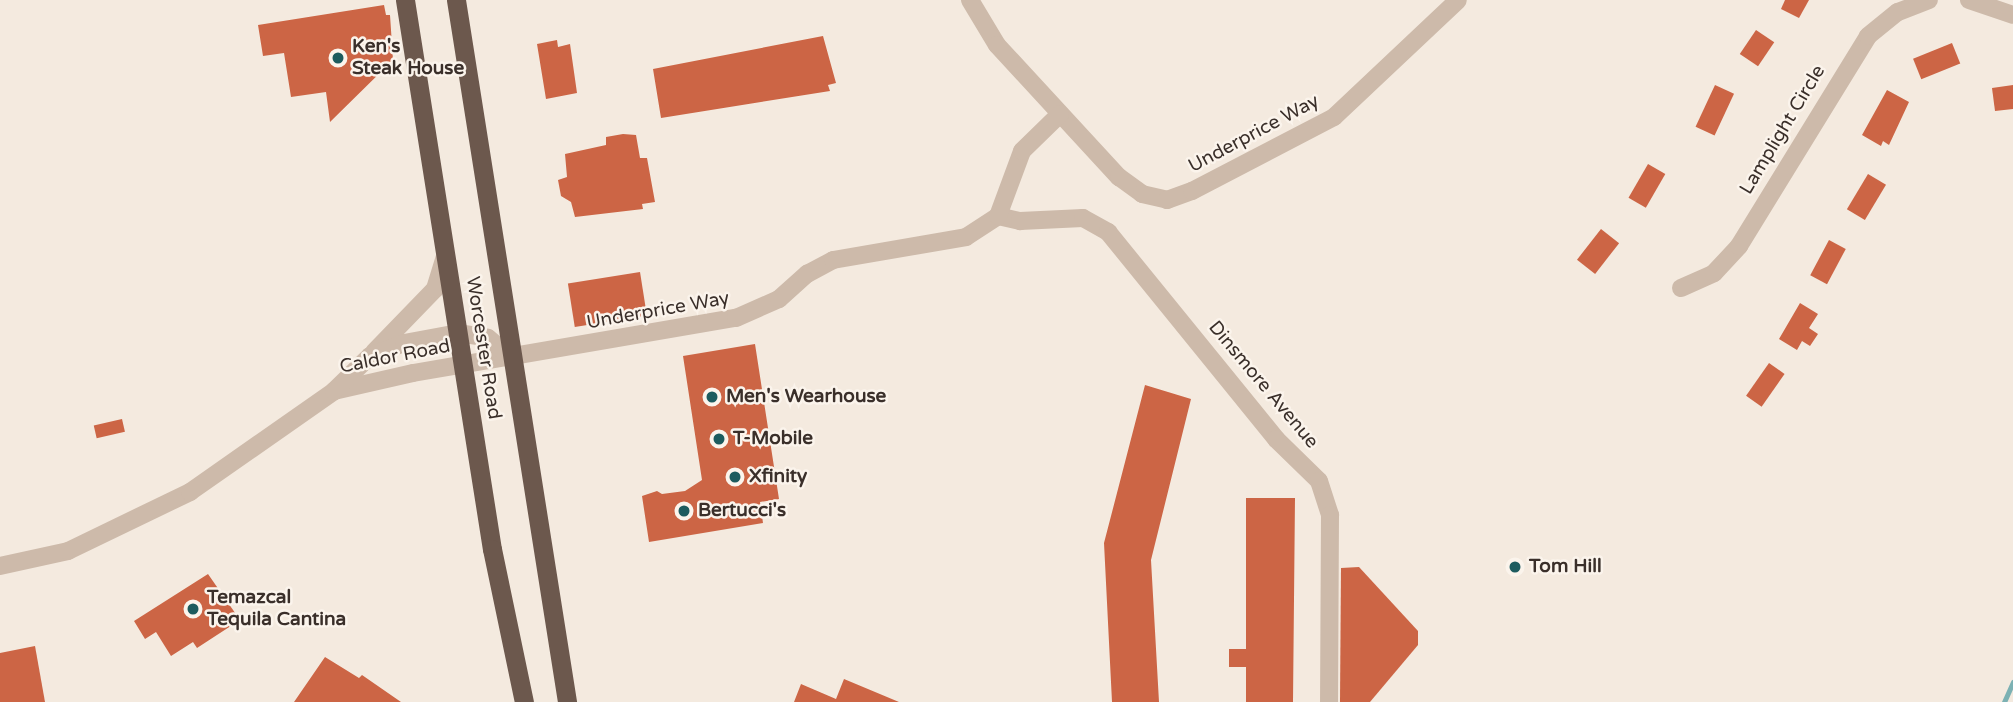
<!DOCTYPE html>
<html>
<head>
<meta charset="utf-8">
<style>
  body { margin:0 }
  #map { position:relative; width:2013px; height:702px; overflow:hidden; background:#f4eadf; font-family:"Varela Round",sans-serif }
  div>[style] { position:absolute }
  .stream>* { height:5px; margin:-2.5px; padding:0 2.5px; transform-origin:2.5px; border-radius:2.5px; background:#7cb1b3 }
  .building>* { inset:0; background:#cc6545; transform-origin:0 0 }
  .minor>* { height:18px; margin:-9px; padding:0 9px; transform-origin:9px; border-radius:9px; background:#cdbaaa }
  .trunk>* { height:19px; margin:-9.5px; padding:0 9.5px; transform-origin:9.5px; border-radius:9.5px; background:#6c584d }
  .dots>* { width:19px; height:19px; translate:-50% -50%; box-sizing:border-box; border:4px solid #fbf4ec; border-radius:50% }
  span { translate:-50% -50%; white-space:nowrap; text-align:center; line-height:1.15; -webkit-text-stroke:5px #fbf4ec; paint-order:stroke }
  .poi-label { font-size:19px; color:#3a2f2a; font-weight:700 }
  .left { translate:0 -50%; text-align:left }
  .street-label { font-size:19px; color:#3a2f2a }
</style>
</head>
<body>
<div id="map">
  <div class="stream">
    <i style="left:2004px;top:702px;width:22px;rotate:-66deg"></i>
  </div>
  <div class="building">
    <i style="clip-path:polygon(1785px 0,1809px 0,1799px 18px,1781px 9px)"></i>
    <i style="clip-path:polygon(384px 5px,386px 15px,390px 15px,393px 60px,330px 122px,326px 92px,291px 97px,284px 53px,263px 56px,258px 25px)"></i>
    <i style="left:1756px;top:30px;width:22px;height:29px;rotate:34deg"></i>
    <i style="clip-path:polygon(823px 36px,836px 83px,828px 85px,830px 91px,661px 118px,653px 69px)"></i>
    <i style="clip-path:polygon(557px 40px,558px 47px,570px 44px,577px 93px,546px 99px,537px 44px)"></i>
    <i style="left:1952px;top:43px;width:22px;height:42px;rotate:68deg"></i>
    <i style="left:1715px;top:85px;width:21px;height:46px;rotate:25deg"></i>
    <i style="clip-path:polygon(2013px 85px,2013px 109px,1995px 111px,1992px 88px)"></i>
    <i style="clip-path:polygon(1887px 90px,1909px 102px,1889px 145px,1883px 141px,1881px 146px,1862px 135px)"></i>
    <i style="clip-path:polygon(623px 134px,636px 135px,640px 158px,647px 158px,655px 202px,642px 204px,643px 209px,575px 217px,571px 202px,561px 196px,558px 180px,567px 177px,565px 154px,606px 145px,606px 137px)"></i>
    <i style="left:1648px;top:164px;width:20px;height:39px;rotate:30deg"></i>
    <i style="left:1868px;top:174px;width:21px;height:41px;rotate:31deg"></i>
    <i style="left:1601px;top:229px;width:23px;height:39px;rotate:38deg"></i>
    <i style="left:1829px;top:240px;width:19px;height:40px;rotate:28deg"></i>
    <i style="left:640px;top:272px;width:44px;height:73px;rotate:81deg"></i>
    <i style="clip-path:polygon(1800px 303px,1818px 314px,1809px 328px,1818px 334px,1810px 346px,1802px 341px,1797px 350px,1779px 339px)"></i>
    <i style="clip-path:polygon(755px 344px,779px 499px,760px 502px,763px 523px,649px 542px,642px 496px,657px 491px,662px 494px,685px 491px,702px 480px,683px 356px)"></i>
    <i style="left:1769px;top:363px;width:19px;height:40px;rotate:35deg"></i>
    <i style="clip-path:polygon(1145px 385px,1191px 399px,1151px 560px,1159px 702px,1112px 702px,1104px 543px)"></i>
    <i style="left:122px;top:419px;width:13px;height:29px;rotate:77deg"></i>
    <i style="clip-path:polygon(1246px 498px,1295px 498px,1293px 702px,1246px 702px,1246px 667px,1229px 667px,1229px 649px,1246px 649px)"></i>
    <i style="clip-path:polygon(1359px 567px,1418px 631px,1418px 645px,1370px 702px,1340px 702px,1341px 568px)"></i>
    <i style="clip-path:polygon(208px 574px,240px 620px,197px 648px,193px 642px,171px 656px,156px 632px,145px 639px,134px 621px)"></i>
    <i style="clip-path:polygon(35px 646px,45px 702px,0 702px,0 653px)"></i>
    <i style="clip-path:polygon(325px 657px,359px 678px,362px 675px,401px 702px,294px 702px)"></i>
    <i style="clip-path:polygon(844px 679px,899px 702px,794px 702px,801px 684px,836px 699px)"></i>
  </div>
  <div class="minor">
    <i style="left:970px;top:0;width:52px;rotate:59deg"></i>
    <i style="left:997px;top:45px;width:180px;rotate:47.3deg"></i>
    <i style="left:1119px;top:177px;width:29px;rotate:36deg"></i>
    <i style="left:1142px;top:194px;width:26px;rotate:13deg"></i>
    <i style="left:1167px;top:200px;width:27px;rotate:-20deg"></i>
    <i style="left:1192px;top:191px;width:160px;rotate:-27.5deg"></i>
    <i style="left:1334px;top:117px;width:170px;rotate:-43.3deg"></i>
    <i style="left:1969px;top:0;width:46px;rotate:18.8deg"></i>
    <i style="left:998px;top:216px;width:23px;rotate:13deg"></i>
    <i style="left:1020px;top:221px;width:63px;rotate:-2.7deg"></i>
    <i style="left:1083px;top:218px;width:29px;rotate:29deg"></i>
    <i style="left:1108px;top:232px;width:267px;rotate:50.9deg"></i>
    <i style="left:1276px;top:439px;width:60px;rotate:44.3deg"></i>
    <i style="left:1319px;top:481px;width:36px;rotate:72deg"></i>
    <i style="left:1330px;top:515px;width:187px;rotate:90.3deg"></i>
    <i style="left:1681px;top:288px;width:36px;rotate:-24deg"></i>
    <i style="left:1714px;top:273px;width:37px;rotate:-47deg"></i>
    <i style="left:1739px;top:246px;width:246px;rotate:-58.4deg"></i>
    <i style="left:1868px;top:36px;width:38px;rotate:-39deg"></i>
    <i style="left:1898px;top:12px;width:33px;rotate:-21deg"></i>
    <i style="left:374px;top:352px;width:88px;rotate:-45.9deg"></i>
    <i style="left:435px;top:289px;width:34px;rotate:-73deg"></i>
    <i style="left:334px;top:391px;width:81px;rotate:-12.8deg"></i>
    <i style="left:413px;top:373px;width:328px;rotate:-9.7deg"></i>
    <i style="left:736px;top:318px;width:47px;rotate:-23.8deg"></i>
    <i style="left:779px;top:299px;width:38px;rotate:-42deg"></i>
    <i style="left:807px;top:274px;width:30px;rotate:-28deg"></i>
    <i style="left:833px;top:260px;width:135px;rotate:-9.8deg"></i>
    <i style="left:966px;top:237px;width:38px;rotate:-33deg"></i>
    <i style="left:998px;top:216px;width:69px;rotate:-69.7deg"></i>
    <i style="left:1022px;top:151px;width:53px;rotate:-44.2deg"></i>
    <i style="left:0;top:566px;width:70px;rotate:-12.4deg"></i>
    <i style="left:68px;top:551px;width:136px;rotate:-25.8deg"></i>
    <i style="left:190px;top:492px;width:176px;rotate:-35deg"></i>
    <i style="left:334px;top:391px;width:50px;rotate:-44.2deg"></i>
    <i style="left:370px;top:356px;width:36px;rotate:-21deg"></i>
    <i style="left:404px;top:343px;width:55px;rotate:-10.5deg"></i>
    <i style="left:458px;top:333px;width:30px;rotate:9deg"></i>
    <i style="left:488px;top:338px;width:31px;rotate:40deg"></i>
  </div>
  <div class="trunk">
    <i style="left:405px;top:0;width:556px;rotate:81deg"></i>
    <i style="left:492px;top:549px;width:156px;rotate:78.2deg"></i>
    <i style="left:456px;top:0;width:711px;rotate:81.01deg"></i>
  </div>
  <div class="dots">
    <i style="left:338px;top:58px;background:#1d5b5e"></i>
    <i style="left:712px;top:397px;background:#1d5b5e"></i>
    <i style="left:719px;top:439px;background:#1d5b5e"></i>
    <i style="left:735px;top:477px;background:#1d5b5e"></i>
    <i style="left:684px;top:511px;background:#1d5b5e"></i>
    <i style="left:1515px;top:567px;background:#1d5b5e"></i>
    <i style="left:193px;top:609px;background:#1d5b5e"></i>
  </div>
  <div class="poi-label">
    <span class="left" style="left:352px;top:58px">Ken's<br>Steak House</span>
    <span class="left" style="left:726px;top:397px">Men's Wearhouse</span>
    <span class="left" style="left:733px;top:439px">T-Mobile</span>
    <span class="left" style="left:749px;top:477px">Xfinity</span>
    <span class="left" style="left:698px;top:511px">Bertucci's</span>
    <span class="left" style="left:1529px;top:567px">Tom Hill</span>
    <span class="left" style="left:207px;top:609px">Temazcal<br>Tequila Cantina</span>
  </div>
  <div class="street-label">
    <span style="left:1783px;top:130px;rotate:-59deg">Lamplight Circle</span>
    <span style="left:1254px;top:134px;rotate:-28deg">Underprice Way</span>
    <span style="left:658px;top:311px;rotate:-10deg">Underprice Way</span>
    <span style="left:483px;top:348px;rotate:81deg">Worcester Road</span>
    <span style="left:395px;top:357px;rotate:-11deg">Caldor Road</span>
    <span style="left:1263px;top:385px;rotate:50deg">Dinsmore Avenue</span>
  </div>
</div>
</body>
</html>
